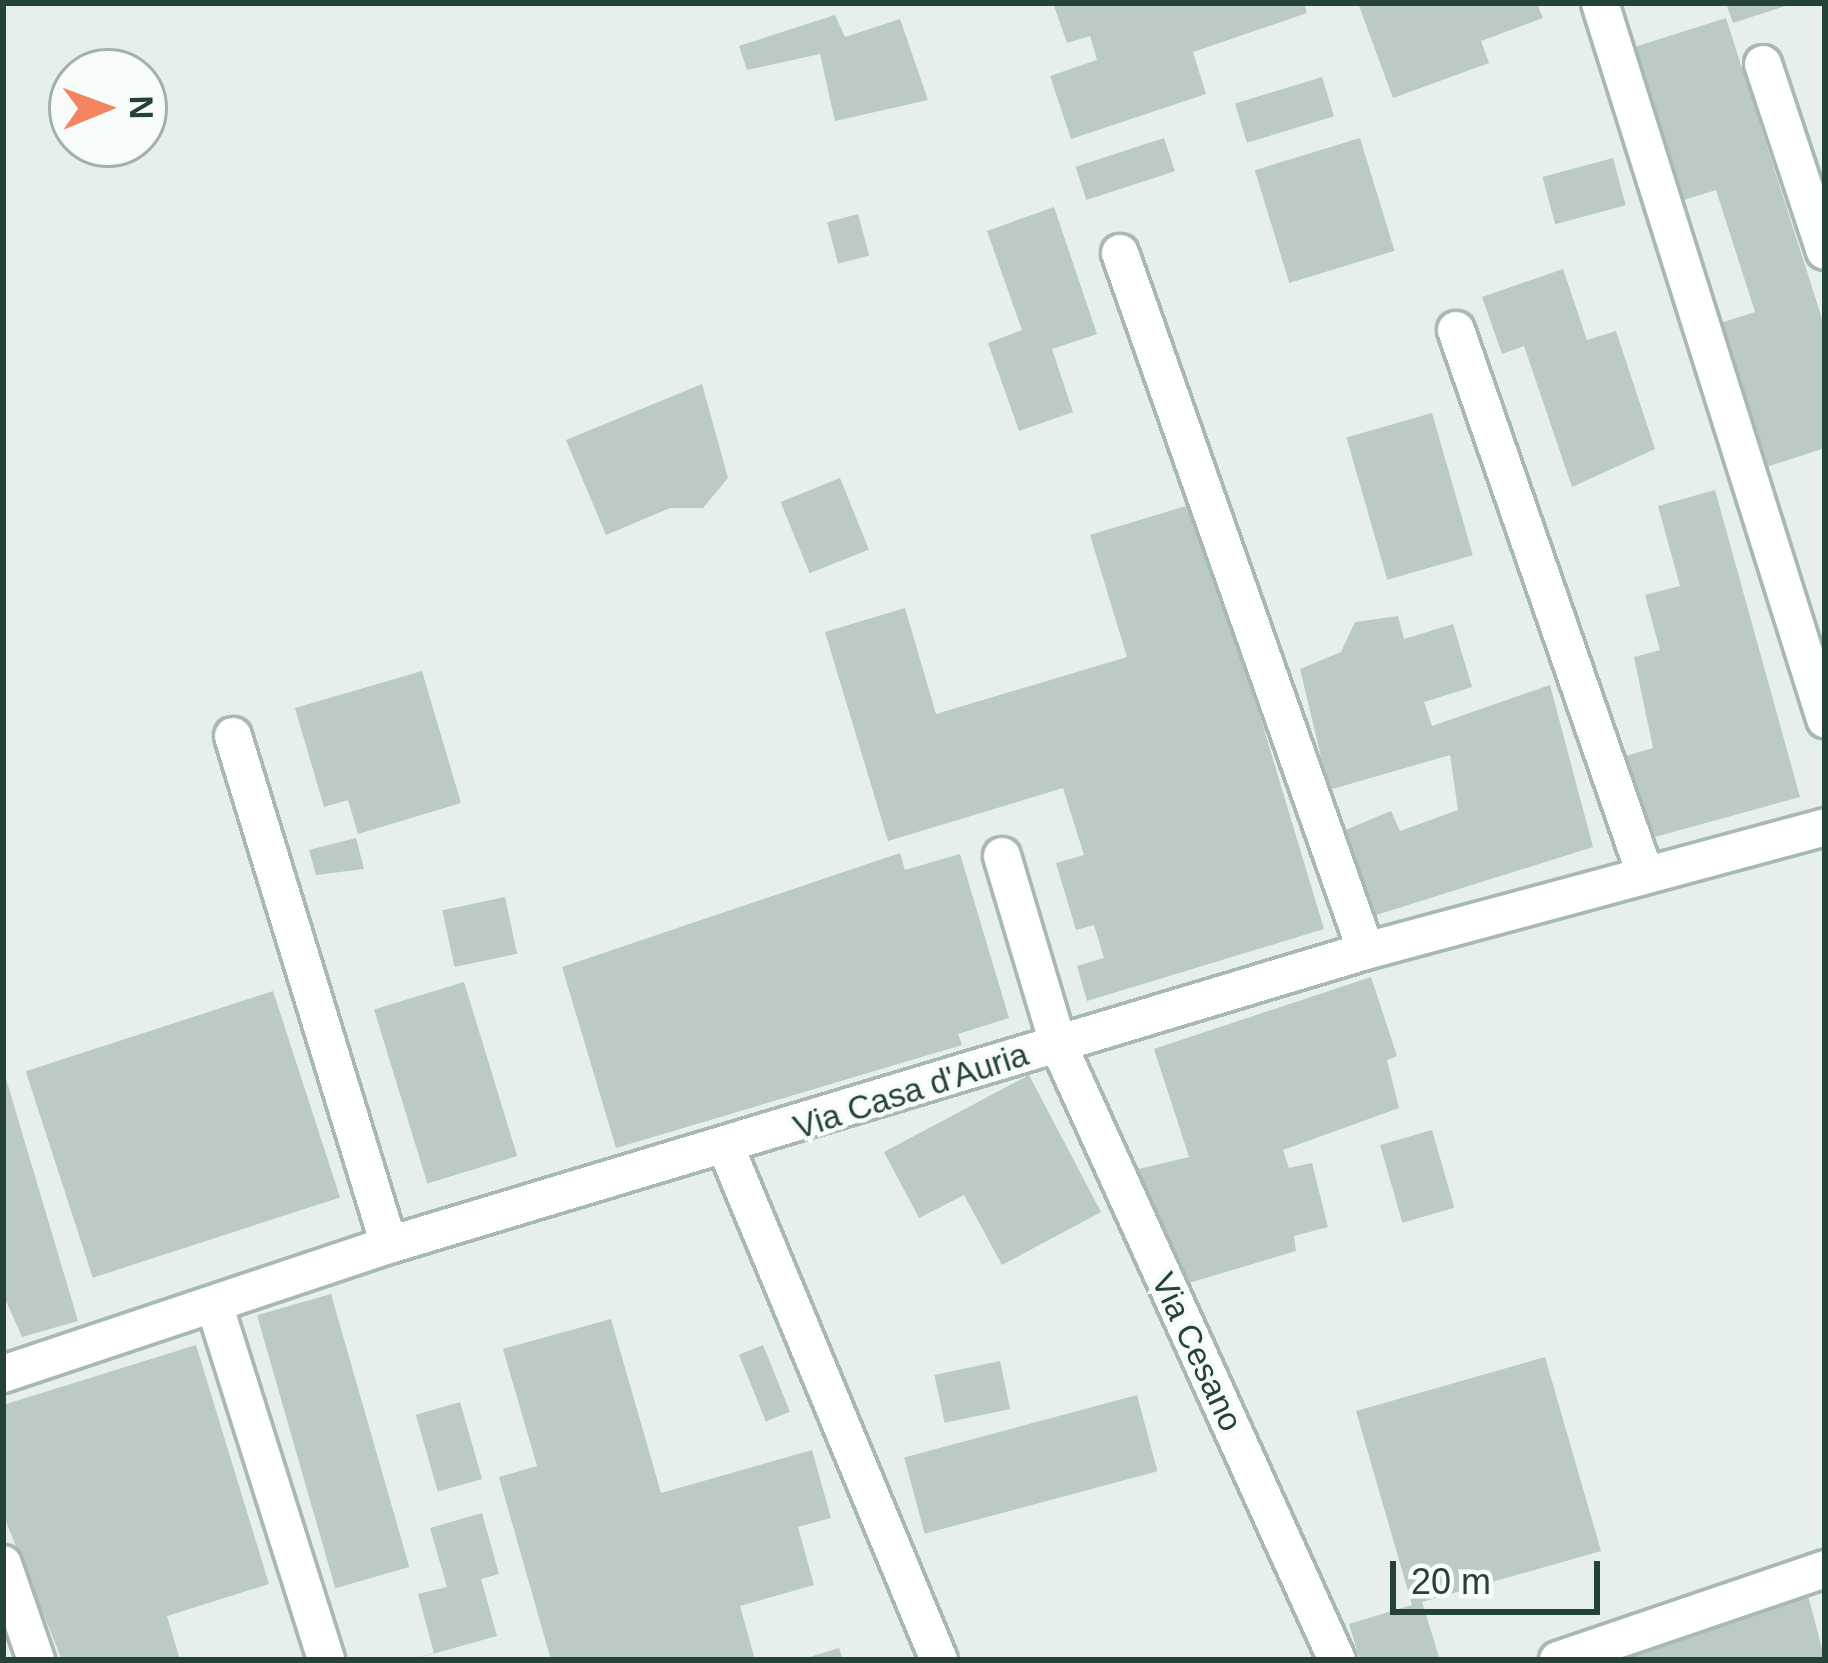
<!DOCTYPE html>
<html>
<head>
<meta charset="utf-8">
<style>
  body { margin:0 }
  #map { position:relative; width:1828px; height:1663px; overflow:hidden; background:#e6efeb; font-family:Helvetica,sans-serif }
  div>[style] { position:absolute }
  .building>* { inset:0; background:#bbcac4; transform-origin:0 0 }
  .roads { filter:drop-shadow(3px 0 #a8b8b2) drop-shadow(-3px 0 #a8b8b2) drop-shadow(0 3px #a8b8b2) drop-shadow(0 -3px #a8b8b2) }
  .lane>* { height:36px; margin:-18px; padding:0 18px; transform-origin:18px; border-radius:18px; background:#fff }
  .street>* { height:36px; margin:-18px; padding:0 18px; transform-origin:18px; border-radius:18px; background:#fff }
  span { translate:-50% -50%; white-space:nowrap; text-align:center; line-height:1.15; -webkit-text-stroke:9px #f7fbf9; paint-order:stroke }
  .street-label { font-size:33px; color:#24423a }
  .frame { position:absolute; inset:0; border:6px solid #24423a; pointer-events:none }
  .north { position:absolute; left:48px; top:48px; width:120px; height:120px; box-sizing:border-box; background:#f7fbf9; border:3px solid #a3b1ad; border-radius:50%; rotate:89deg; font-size:33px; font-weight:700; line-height:48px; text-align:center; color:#24423a }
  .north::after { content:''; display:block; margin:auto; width:42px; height:54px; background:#f4845f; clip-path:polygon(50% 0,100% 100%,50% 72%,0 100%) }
  .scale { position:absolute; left:1390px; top:1561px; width:210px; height:54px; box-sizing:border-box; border:6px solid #24423a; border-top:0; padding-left:15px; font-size:36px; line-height:42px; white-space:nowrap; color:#24423a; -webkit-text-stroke:9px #f7fbf9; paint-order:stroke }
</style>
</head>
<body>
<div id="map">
  <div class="building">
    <i style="clip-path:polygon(1053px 3px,1304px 3px,1307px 13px,1193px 52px,1206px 94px,1071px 139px,1050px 76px,1097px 60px,1090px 36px,1067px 43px)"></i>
    <i style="clip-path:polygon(1358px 3px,1537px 3px,1543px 18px,1481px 41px,1489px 63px,1393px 98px)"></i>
    <i style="clip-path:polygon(1726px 3px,1791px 3px,1792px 4px,1733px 23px)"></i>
    <i style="clip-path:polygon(835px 15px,845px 37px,900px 19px,928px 100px,835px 121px,820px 54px,747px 70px,739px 46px)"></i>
    <i style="clip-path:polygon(1726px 18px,1825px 328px,1825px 448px,1763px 468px,1717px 324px,1755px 312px,1716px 190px,1674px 203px,1625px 50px)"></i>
    <i style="left:1322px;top:77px;width:41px;height:91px;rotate:73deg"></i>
    <i style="left:1164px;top:138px;width:35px;height:93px;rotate:72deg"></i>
    <i style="left:1360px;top:138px;width:118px;height:110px;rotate:73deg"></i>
    <i style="left:1613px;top:158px;width:49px;height:73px;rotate:75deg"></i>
    <i style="clip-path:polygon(1054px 207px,1097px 334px,1052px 349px,1073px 412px,1019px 431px,988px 343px,1022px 330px,987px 231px)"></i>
    <i style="left:858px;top:214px;width:43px;height:32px;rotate:75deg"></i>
    <i style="clip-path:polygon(1563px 269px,1587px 340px,1616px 331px,1655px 449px,1572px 487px,1524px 346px,1502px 354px,1482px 297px)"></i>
    <i style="clip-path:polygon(702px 384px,728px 478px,703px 508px,670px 508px,606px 535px,566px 440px)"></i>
    <i style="left:1432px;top:413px;width:148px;height:89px;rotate:74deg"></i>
    <i style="left:840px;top:478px;width:77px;height:64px;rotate:68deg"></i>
    <i style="clip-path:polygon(1715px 490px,1800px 797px,1644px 840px,1622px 757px,1653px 748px,1634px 657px,1660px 650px,1645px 595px,1680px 586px,1658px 506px)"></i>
    <i style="clip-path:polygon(1196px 503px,1324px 929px,1087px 1001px,1077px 966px,1104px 958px,1094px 925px,1076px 930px,1056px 863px,1084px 855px,1063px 788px,888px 841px,825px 632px,905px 608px,936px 714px,1127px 657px,1090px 535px)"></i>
    <i style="clip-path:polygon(1398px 616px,1404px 639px,1453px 624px,1472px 687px,1424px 702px,1432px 726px,1550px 685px,1593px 847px,1373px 916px,1343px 831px,1391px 811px,1400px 831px,1458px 810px,1450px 755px,1329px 790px,1300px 669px,1341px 652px,1355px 622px)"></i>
    <i style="clip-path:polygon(422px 671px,461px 803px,358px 834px,348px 800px,324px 807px,295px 708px)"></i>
    <i style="clip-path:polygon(356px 838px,364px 869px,316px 875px,309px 850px)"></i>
    <i style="clip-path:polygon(900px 853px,905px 870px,960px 854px,1009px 1018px,958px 1034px,962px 1045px,616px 1148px,562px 967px)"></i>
    <i style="left:505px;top:897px;width:58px;height:64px;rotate:78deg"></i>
    <i style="clip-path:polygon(1371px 977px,1397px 1056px,1387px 1060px,1399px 1108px,1283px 1150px,1289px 1168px,1312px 1163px,1328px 1227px,1294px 1236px,1296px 1251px,1182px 1285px,1126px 1172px,1189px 1157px,1154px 1049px)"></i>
    <i style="left:464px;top:982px;width:182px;height:94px;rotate:73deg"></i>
    <i style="left:273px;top:991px;width:217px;height:260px;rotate:72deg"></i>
    <i style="clip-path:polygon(4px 1072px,78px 1321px,22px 1337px,3px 1294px)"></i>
    <i style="clip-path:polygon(1029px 1075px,1101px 1212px,1002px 1265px,964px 1195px,919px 1218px,884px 1152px)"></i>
    <i style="left:1432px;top:1130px;width:81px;height:54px;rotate:74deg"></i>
    <i style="left:331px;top:1294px;width:284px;height:77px;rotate:74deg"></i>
    <i style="clip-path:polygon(611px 1319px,661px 1493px,812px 1450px,831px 1518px,798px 1527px,814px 1585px,740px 1606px,755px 1660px,551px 1660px,499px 1477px,537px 1466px,503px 1349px)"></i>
    <i style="clip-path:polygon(196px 1345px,269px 1584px,167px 1616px,180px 1660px,62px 1660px,3px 1514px,3px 1405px)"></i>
    <i style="left:763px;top:1345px;width:72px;height:26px;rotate:68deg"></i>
    <i style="clip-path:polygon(1545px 1357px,1601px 1551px,1422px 1602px,1440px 1660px,1360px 1660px,1349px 1624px,1412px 1605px,1356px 1411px)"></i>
    <i style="left:1000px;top:1361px;width:49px;height:67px;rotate:78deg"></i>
    <i style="left:1137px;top:1395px;width:79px;height:241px;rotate:75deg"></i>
    <i style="left:460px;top:1402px;width:80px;height:46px;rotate:74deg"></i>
    <i style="clip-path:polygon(482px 1513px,499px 1574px,481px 1579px,497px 1636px,411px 1660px,434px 1653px,418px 1594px,447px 1587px,430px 1528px)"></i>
    <i style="clip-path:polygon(1805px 1584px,1825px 1660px,1590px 1660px)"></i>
    <i style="clip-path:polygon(839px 1648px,843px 1660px,803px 1660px,803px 1659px)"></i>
  </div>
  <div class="roads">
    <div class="lane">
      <i style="left:1600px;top:3px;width:751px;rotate:72.55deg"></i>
      <i style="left:1763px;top:64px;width:197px;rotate:71.7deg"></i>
      <i style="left:1120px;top:253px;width:740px;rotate:70.59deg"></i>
      <i style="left:1456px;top:330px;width:576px;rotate:70.84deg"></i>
      <i style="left:233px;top:736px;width:532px;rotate:72.96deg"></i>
      <i style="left:1002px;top:856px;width:196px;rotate:73.4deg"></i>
      <i style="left:727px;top:1150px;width:552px;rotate:67.43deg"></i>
      <i style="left:215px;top:1307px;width:370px;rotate:72.5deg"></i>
      <i style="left:3px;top:1564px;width:102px;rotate:71deg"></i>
      <i style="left:1558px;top:1660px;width:282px;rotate:-18.8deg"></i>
    </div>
    <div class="street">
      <i style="left:1058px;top:1044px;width:676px;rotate:65.63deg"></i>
      <i style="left:3px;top:1374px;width:407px;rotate:-18.5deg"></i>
      <i style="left:389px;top:1245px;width:1020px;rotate:-16.75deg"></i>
      <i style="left:1366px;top:951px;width:475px;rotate:-15.1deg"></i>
    </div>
  </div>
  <div class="street-label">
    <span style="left:911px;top:1091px;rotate:-18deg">Via Casa d'Auria</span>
    <span style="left:1197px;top:1352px;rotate:65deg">Via Cesano</span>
  </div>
  <div class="frame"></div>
  <div class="north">N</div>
  <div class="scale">20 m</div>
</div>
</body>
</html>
